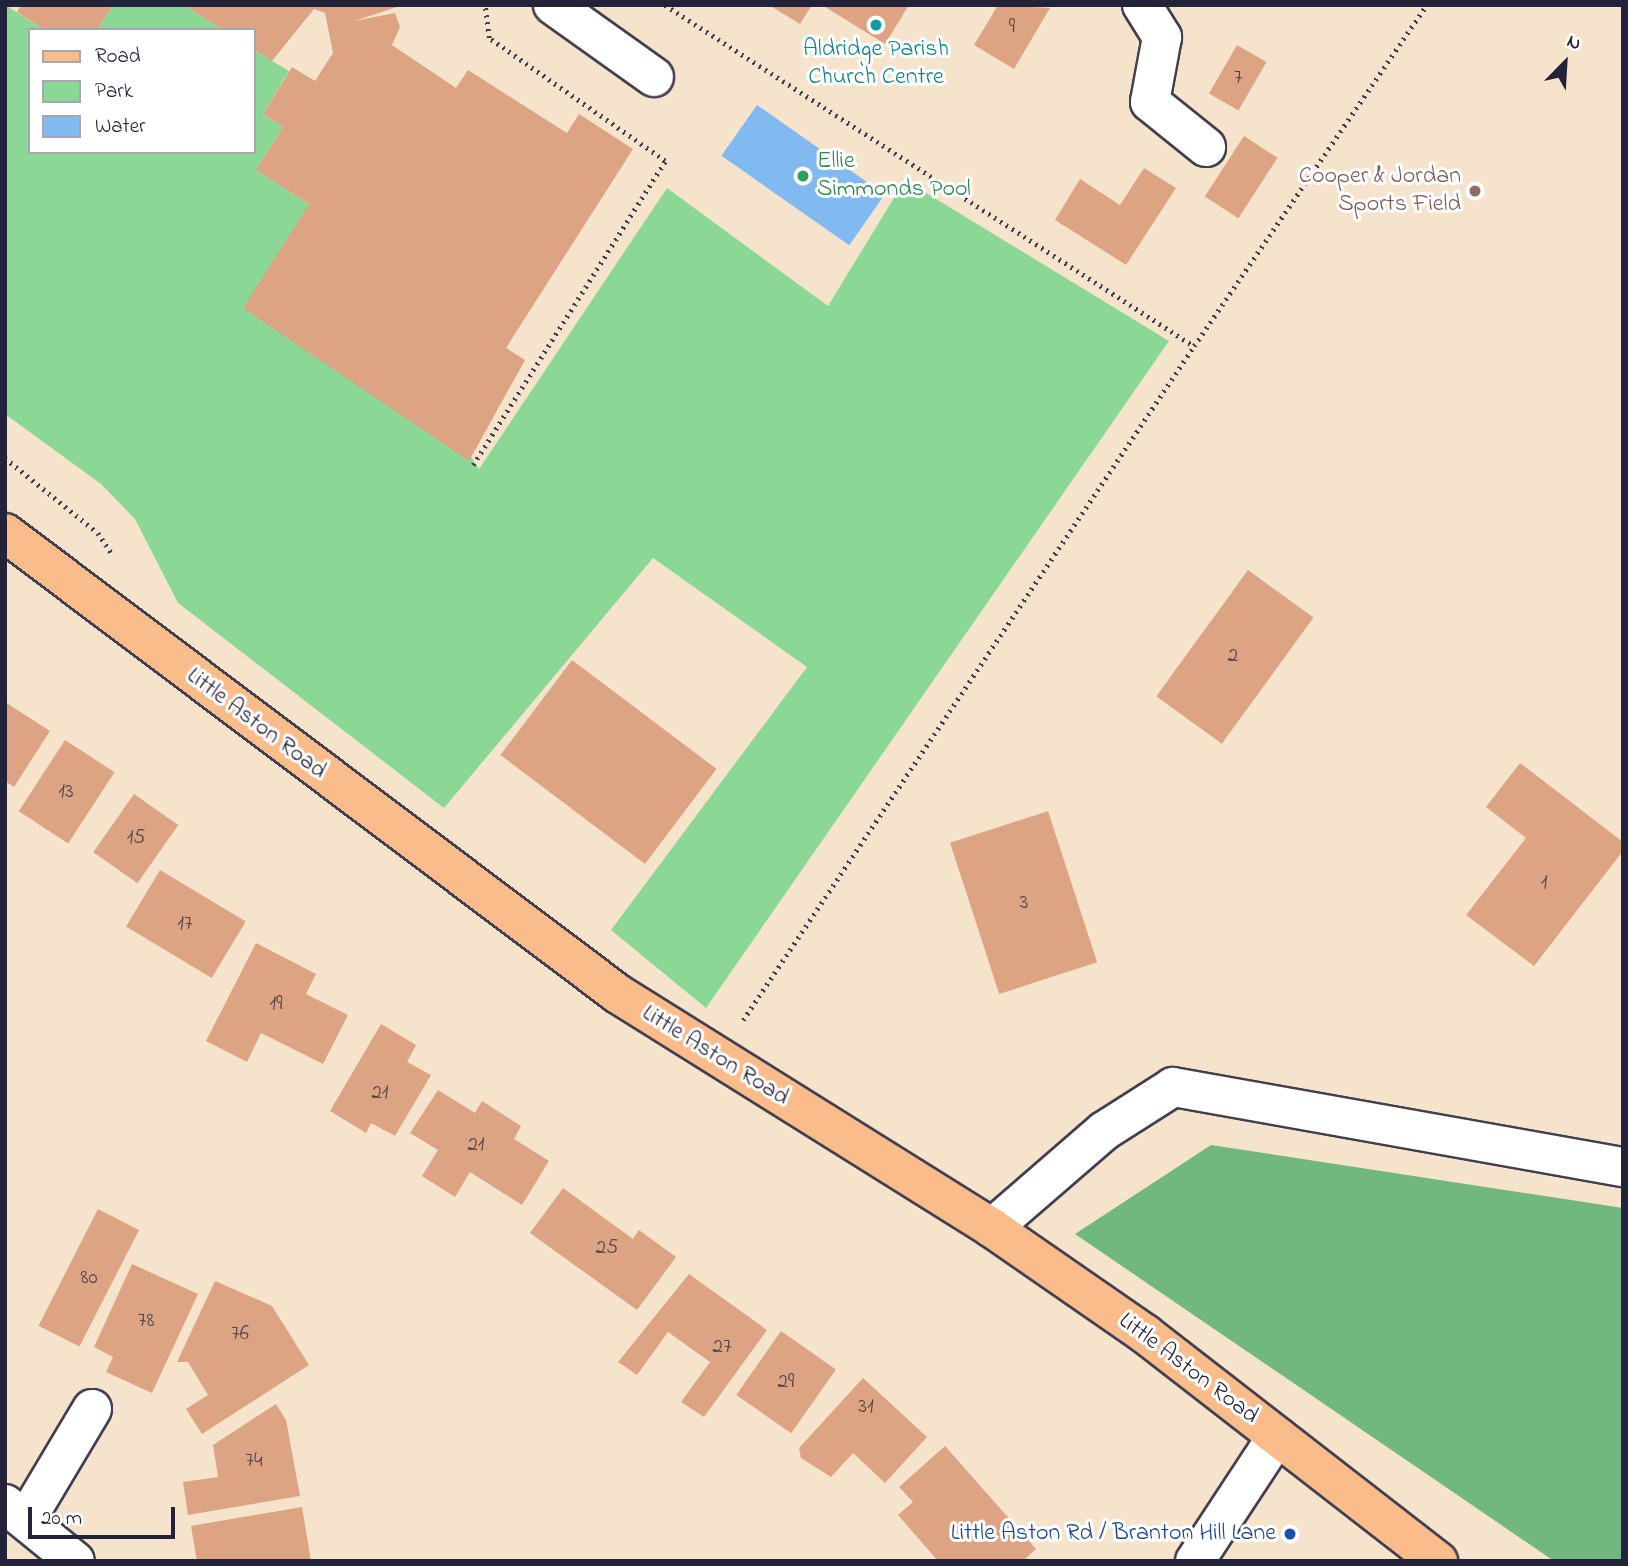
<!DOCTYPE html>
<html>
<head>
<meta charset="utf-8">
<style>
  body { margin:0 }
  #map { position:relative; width:1628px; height:1566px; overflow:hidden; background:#f6e3cb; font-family:"Indie Flower",sans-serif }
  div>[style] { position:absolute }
  .green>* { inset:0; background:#8bd896 }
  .forest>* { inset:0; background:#70b87f }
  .water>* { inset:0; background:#80baf1; transform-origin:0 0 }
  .building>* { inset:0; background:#dda483; transform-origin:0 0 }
  .path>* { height:4.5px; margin-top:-2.25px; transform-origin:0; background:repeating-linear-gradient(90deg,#423f51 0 2px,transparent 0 7px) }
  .roads { filter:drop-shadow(2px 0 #423f51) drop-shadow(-2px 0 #423f51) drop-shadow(0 2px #423f51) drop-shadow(0 -2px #423f51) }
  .minor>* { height:38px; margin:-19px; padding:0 19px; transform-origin:19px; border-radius:19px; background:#fff }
  .major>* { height:38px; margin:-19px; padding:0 19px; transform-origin:19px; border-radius:19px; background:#f9bc8a }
  .dots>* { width:19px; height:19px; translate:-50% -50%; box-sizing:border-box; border:4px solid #fff; border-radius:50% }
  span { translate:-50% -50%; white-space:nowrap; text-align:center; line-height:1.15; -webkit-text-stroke:6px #fff; paint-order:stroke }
  .number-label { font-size:21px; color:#51424d }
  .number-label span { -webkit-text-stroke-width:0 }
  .culture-label { font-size:24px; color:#0d838f }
  .leisure-label { font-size:24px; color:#27864d }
  .left { translate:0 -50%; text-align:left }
  .education-label { font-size:24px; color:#785e54 }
  .right { translate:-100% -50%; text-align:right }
  .street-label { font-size:24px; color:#22223b }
  .transit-label { font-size:24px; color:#164399 }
  .frame { position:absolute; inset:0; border:7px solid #22223b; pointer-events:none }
  .legend { position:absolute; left:28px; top:28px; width:228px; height:126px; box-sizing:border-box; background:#fff; border:2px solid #a7a7b1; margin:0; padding:9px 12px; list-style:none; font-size:21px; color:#22223b }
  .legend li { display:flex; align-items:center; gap:14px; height:35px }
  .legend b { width:35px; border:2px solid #a7a7b1 }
  .north { position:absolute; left:1530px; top:28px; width:70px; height:70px; -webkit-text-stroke:5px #fff; paint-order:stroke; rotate:24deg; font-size:19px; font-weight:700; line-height:28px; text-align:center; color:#22223b }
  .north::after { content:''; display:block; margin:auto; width:24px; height:32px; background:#22223b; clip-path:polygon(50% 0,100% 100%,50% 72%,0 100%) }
  .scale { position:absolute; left:28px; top:1507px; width:147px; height:32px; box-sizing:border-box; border:4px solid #22223b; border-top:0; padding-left:9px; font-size:21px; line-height:24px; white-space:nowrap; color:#22223b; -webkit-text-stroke:5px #fff; paint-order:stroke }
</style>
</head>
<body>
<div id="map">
  <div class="green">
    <i style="clip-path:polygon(5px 5px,45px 30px,30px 30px,30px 152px,254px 152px,254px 50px,289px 71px,263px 114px,283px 127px,256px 170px,309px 204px,479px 469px,667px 188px,828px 306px,905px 180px,1169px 341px,706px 1008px,611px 930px,807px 667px,653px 558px,444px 808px,178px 603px,135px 519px,101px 484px,5px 414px)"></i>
    <i style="clip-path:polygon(113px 5px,184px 5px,223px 30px,97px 30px)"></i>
  </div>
  <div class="forest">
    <i style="clip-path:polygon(1211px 1145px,1623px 1208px,1623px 1561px,1554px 1561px,1075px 1234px)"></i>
  </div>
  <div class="water">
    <i style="left:757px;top:105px;width:156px;height:62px;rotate:35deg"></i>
  </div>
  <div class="building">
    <i style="clip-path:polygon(21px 5px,113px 5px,97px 30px,45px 30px,17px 12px)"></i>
    <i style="clip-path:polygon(184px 5px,403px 5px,354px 21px,395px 13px,400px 27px,392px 45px,456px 88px,468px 70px,567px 133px,579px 114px,633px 149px,506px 348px,525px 360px,469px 461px,243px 308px,309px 204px,256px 170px,283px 127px,263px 114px,292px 67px,315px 81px,333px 53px,325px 13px,314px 9px,272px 61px,254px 50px,254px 30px,223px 30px)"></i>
    <i style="clip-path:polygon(769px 5px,812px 5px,800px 24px)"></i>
    <i style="clip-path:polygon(822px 5px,909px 5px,885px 44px)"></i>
    <i style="clip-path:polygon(998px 5px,1050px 8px,1014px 69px,974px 45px)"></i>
    <i style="left:1237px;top:45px;width:34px;height:56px;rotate:30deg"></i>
    <i style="left:1244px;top:136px;width:40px;height:72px;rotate:33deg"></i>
    <i style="clip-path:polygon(1144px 168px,1176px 188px,1126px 265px,1055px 220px,1080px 179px,1120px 205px)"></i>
    <i style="left:1248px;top:570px;width:81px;height:156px;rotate:36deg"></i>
    <i style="left:572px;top:660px;width:181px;height:119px;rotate:37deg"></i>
    <i style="clip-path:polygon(5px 702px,50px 731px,14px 787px,5px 781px)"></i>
    <i style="left:65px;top:740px;width:59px;height:85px;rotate:33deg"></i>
    <i style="clip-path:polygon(1520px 763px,1623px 842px,1623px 851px,1534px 966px,1466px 915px,1526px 838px,1486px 807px)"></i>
    <i style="left:134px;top:794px;width:54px;height:71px;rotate:35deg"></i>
    <i style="left:1048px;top:811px;width:159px;height:103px;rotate:72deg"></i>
    <i style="left:160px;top:870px;width:100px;height:66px;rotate:31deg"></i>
    <i style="clip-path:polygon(256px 943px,316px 974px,306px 994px,348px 1015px,323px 1064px,261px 1033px,247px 1062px,206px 1041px)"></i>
    <i style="clip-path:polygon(381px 1024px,416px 1045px,407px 1062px,431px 1075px,395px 1136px,371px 1123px,366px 1133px,330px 1111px)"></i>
    <i style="clip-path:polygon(438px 1090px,475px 1113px,482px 1101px,521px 1126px,514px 1139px,549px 1161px,522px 1205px,470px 1172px,455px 1197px,422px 1176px,438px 1150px,410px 1133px)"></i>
    <i style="clip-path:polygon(563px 1188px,633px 1239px,639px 1230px,676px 1257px,637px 1310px,530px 1233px)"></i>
    <i style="left:98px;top:1209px;width:46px;height:131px;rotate:27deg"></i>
    <i style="clip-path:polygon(132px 1264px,198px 1294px,152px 1393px,106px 1372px,113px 1357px,94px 1347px)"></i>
    <i style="clip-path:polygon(689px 1274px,767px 1330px,704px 1417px,681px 1402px,710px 1362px,668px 1332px,637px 1375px,618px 1362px)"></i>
    <i style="clip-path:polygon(215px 1281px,272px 1306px,309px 1365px,202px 1434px,186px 1409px,208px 1395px,188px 1362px,177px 1362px)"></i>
    <i style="left:781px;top:1331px;width:67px;height:78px;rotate:35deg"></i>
    <i style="clip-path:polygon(863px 1378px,927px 1437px,885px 1483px,853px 1453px,831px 1477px,801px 1458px,799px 1448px)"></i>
    <i style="clip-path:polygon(276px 1404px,286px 1420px,300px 1496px,188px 1515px,183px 1482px,218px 1477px,213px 1445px)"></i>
    <i style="clip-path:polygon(945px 1446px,1036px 1549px,1023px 1561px,938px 1561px,898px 1515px,913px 1502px,899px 1487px)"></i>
    <i style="clip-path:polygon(302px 1507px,311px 1561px,197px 1561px,191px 1526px)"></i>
  </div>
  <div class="path">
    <i style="left:665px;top:5px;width:629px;rotate:32.81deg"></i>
    <i style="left:1194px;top:346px;width:413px;rotate:-55.7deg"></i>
    <i style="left:5px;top:458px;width:119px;rotate:38.9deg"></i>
    <i style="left:98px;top:533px;width:27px;rotate:56deg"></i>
    <i style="left:473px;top:465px;width:360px;rotate:-57.7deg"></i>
    <i style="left:665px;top:161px;width:215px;rotate:-145.1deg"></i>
    <i style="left:489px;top:38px;width:33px;rotate:-97deg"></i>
    <i style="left:743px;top:1020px;width:811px;rotate:-56.21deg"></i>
  </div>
  <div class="roads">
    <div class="minor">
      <i style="left:553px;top:5px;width:124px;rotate:35.5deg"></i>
      <i style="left:1142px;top:5px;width:38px;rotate:58deg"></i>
      <i style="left:1162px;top:37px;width:66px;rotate:100.5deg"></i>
      <i style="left:1150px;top:102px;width:72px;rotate:38.8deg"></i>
      <i style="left:992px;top:1228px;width:148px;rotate:-40.9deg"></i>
      <i style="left:1104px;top:1131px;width:82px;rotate:-32.5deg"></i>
      <i style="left:1173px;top:1087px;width:457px;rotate:10.1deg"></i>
      <i style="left:5px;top:1504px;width:90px;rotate:39.2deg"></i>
      <i style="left:27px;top:1518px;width:127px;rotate:-59.2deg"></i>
      <i style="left:1195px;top:1561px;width:149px;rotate:-56.7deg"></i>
    </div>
    <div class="major">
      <i style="left:5px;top:533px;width:767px;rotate:36.94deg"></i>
      <i style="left:618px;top:994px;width:441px;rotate:32deg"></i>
      <i style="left:992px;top:1228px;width:186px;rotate:34.7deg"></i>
      <i style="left:1145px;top:1334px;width:371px;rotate:37.8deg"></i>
    </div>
  </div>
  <div class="dots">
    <i style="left:876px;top:25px;background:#0f9aa8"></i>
    <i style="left:803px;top:176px;background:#2e9e5b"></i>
    <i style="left:1475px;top:191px;background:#8d6e63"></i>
    <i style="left:1290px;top:1534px;background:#1a4fb4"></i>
  </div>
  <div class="number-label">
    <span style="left:1012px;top:27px">9</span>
    <span style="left:1238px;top:78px">7</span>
    <span style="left:1233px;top:656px">2</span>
    <span style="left:66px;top:792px">13</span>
    <span style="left:136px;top:838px">15</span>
    <span style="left:1544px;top:883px">1</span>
    <span style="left:1024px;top:903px">3</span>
    <span style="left:185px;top:924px">17</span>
    <span style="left:276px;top:1004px">19</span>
    <span style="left:380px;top:1093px">21</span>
    <span style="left:476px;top:1145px">21</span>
    <span style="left:607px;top:1248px">25</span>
    <span style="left:89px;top:1278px">80</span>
    <span style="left:146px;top:1321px">78</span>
    <span style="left:240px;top:1334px">76</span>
    <span style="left:722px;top:1347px">27</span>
    <span style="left:786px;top:1382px">29</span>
    <span style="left:866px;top:1407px">31</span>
    <span style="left:254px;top:1461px">74</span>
  </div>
  <div class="culture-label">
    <span style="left:876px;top:64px">Aldridge Parish<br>Church Centre</span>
  </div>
  <div class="leisure-label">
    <span class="left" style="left:817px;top:176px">Ellie<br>Simmonds Pool</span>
  </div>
  <div class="education-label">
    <span class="right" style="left:1461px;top:191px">Cooper &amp; Jordan<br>Sports Field</span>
  </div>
  <div class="street-label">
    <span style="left:256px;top:724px;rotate:37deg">Little Aston Road</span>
    <span style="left:715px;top:1056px;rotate:32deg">Little Aston Road</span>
    <span style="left:1188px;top:1369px;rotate:37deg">Little Aston Road</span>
  </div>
  <div class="transit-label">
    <span class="right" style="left:1276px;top:1534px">Little Aston Rd / Branton Hill Lane</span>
  </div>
  <div class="frame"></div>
  <ul class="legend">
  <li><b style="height:9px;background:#f9bc8a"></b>Road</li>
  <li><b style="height:19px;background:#8bd896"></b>Park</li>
  <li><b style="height:19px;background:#80baf1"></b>Water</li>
  </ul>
  <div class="north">N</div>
  <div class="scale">20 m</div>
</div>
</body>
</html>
